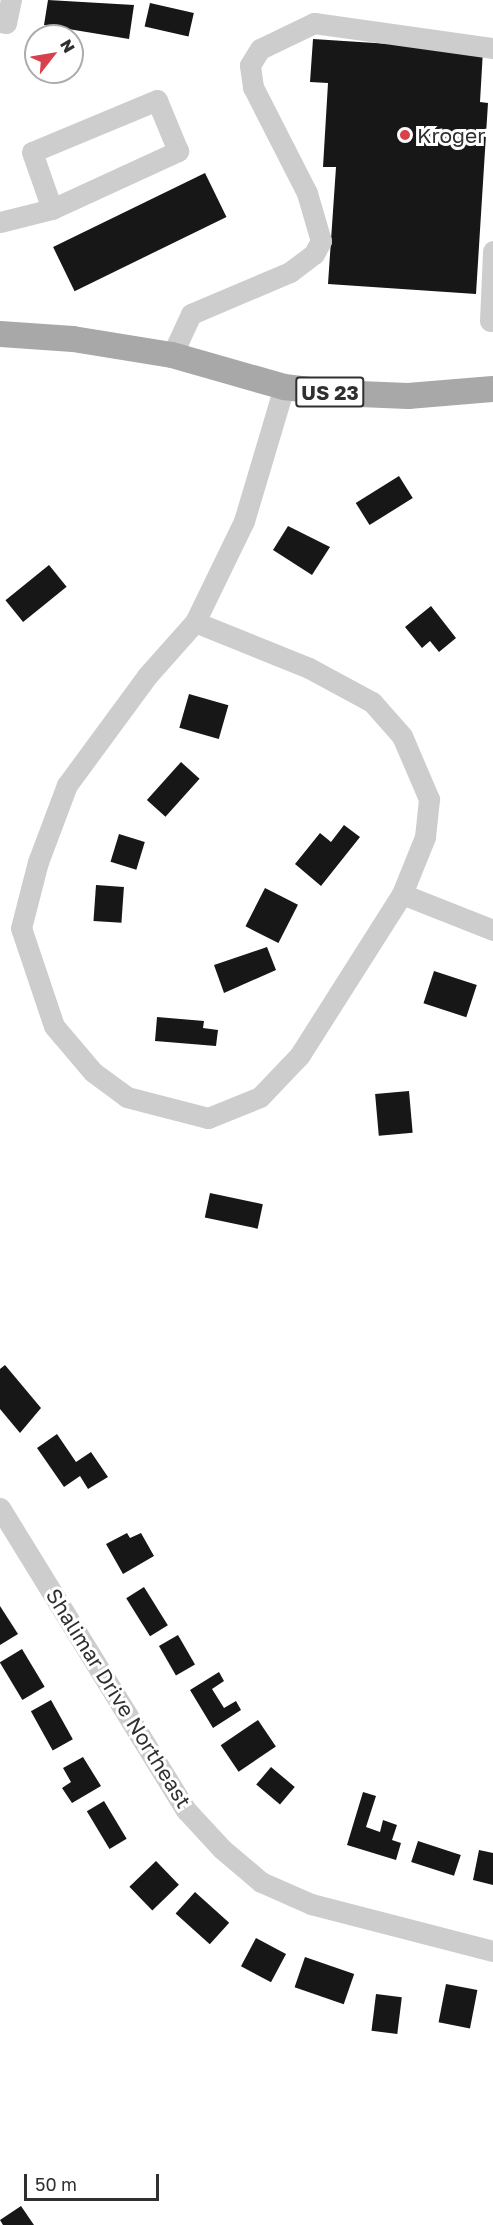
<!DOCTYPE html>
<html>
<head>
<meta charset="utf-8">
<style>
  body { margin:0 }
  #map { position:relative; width:493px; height:2225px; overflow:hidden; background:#fff; font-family:"Golos Text",sans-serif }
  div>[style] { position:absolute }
  .building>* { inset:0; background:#171717; transform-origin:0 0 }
  .minor>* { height:21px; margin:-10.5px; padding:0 10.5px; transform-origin:10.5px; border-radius:10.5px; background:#cdcdcd }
  .major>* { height:26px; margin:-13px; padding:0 13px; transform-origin:13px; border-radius:13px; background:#a8a8a8 }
  .dots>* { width:16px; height:16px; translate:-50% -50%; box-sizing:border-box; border:3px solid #fff; border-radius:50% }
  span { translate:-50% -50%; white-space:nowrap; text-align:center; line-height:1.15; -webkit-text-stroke:6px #fff; paint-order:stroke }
  .shield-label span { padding:2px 4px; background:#fff; border:2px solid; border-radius:4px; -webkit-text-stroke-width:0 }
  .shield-label { font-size:20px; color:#303030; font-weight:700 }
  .poi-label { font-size:21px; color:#303030 }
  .left { translate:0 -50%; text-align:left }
  .street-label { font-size:21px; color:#303030 }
  .north { position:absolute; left:24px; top:24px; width:60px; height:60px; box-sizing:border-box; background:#fff; border:2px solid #acacac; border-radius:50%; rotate:59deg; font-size:16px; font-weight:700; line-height:24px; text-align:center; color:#303030 }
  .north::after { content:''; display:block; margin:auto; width:21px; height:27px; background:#d7414b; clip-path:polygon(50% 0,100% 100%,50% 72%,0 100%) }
  .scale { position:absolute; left:24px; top:2174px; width:135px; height:27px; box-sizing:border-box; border:3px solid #303030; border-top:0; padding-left:8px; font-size:18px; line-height:21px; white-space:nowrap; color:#303030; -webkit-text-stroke:4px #fff; paint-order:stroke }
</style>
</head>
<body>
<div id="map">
  <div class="building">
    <i style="clip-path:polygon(48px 0,134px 5px,129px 39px,44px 25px)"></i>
    <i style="left:150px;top:3px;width:45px;height:24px;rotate:13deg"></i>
    <i style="clip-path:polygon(313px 39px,483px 50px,480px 102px,488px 103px,476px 294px,328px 284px,336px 167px,323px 167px,328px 83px,310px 82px)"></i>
    <i style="left:205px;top:173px;width:49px;height:169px;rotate:64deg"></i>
    <i style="left:399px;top:476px;width:26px;height:51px;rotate:58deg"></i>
    <i style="clip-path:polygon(288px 526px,330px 547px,312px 575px,273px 550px)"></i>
    <i style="left:49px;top:565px;width:28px;height:56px;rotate:51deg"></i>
    <i style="clip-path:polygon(431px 606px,456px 638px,439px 652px,430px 641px,422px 648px,405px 627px)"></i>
    <i style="left:189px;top:694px;width:41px;height:35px;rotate:16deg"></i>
    <i style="left:181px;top:762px;width:25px;height:51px;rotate:42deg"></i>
    <i style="clip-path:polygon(344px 825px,360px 837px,321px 886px,295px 864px,320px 833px,331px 842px)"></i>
    <i style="left:119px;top:834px;width:27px;height:29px;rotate:17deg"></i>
    <i style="left:96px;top:885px;width:28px;height:36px;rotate:4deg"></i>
    <i style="left:265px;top:888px;width:37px;height:43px;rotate:27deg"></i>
    <i style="clip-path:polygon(267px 947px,276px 970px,224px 993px,214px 965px)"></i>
    <i style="left:434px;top:971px;width:45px;height:34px;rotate:18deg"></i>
    <i style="clip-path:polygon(157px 1017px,204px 1021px,203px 1028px,218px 1030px,216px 1046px,155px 1041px)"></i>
    <i style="left:409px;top:1091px;width:42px;height:34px;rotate:85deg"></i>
    <i style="left:210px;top:1193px;width:54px;height:25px;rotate:12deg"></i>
    <i style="clip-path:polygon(5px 1365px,41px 1408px,20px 1433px,0 1409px,0 1369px)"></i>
    <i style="clip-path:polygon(57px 1434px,76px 1462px,91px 1452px,108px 1477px,88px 1489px,80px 1476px,64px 1487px,37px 1448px)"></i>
    <i style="clip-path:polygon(127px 1533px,130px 1538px,141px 1533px,154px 1556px,123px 1574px,106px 1544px)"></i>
    <i style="left:144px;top:1587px;width:45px;height:21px;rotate:58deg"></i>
    <i style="clip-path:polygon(0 1606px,18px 1634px,0 1645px)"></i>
    <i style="left:178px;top:1635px;width:34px;height:22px;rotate:60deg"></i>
    <i style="left:22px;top:1649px;width:44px;height:26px;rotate:59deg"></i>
    <i style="clip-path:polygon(219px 1672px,224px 1681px,212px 1689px,224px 1708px,236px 1701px,241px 1710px,213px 1728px,190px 1690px)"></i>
    <i style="left:51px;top:1700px;width:45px;height:23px;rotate:61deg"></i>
    <i style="left:258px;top:1720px;width:32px;height:45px;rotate:56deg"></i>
    <i style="clip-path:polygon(83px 1757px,101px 1786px,72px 1803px,62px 1788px,71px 1782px,63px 1768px)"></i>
    <i style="left:271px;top:1767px;width:31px;height:23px;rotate:40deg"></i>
    <i style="clip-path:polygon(363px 1792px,376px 1796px,366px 1827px,380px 1832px,383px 1820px,397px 1825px,392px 1840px,401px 1843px,396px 1860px,347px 1845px)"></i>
    <i style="left:104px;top:1801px;width:44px;height:20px;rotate:59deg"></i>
    <i style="left:418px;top:1841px;width:45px;height:22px;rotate:18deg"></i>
    <i style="clip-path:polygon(479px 1850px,493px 1853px,493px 1885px,473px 1880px)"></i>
    <i style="left:156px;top:1861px;width:33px;height:37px;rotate:46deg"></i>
    <i style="left:195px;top:1892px;width:46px;height:29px;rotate:42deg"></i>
    <i style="left:256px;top:1938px;width:34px;height:32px;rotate:28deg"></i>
    <i style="left:305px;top:1957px;width:52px;height:32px;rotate:19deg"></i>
    <i style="left:446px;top:1984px;width:32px;height:39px;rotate:11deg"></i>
    <i style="left:376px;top:1994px;width:26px;height:37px;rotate:7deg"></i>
    <i style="clip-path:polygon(21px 2206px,34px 2225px,3px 2225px,0 2220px)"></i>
  </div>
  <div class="minor">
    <i style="left:0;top:22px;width:6px;rotate:9deg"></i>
    <i style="left:6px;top:23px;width:24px;rotate:-78deg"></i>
    <i style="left:0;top:222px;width:54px;rotate:-14deg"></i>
    <i style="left:52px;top:209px;width:139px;rotate:-24.7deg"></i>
    <i style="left:178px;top:151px;width:55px;rotate:-112.4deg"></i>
    <i style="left:157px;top:100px;width:135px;rotate:157.4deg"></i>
    <i style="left:32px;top:152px;width:60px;rotate:70.7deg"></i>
    <i style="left:490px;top:321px;width:70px;rotate:-87.5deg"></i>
    <i style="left:172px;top:355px;width:45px;rotate:-65.1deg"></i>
    <i style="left:191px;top:314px;width:108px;rotate:-23deg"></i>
    <i style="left:290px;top:272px;width:30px;rotate:-37deg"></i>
    <i style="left:314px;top:254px;width:15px;rotate:-62deg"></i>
    <i style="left:321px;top:241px;width:50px;rotate:-106.3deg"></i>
    <i style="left:307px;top:193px;width:119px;rotate:-117deg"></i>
    <i style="left:253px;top:87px;width:22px;rotate:-98deg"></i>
    <i style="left:250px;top:65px;width:19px;rotate:-58deg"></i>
    <i style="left:260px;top:49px;width:60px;rotate:-25.7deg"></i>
    <i style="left:314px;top:23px;width:181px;rotate:8deg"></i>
    <i style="left:195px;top:622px;width:123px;rotate:22deg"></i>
    <i style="left:309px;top:668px;width:72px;rotate:28.4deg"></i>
    <i style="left:372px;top:702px;width:45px;rotate:48.6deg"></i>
    <i style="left:402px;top:736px;width:69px;rotate:66.8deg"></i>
    <i style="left:429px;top:799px;width:38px;rotate:96deg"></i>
    <i style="left:425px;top:837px;width:61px;rotate:112deg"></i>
    <i style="left:402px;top:894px;width:192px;rotate:122.4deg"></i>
    <i style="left:299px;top:1056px;width:57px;rotate:133.6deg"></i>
    <i style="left:260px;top:1097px;width:56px;rotate:158deg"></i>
    <i style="left:208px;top:1118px;width:84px;rotate:-165.5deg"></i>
    <i style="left:127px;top:1097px;width:42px;rotate:-143.7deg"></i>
    <i style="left:93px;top:1072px;width:60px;rotate:-130.3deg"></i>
    <i style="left:54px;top:1026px;width:103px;rotate:-108.6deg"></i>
    <i style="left:21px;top:928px;width:68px;rotate:-75.6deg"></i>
    <i style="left:38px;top:862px;width:82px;rotate:-69.4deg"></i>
    <i style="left:67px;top:785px;width:135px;rotate:-53.7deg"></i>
    <i style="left:147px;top:676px;width:72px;rotate:-48.4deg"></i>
    <i style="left:195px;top:622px;width:112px;rotate:-64.1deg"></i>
    <i style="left:244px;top:521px;width:140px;rotate:-73.4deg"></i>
    <i style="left:402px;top:894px;width:98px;rotate:21.6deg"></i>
    <i style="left:0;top:1508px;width:355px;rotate:58.4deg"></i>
    <i style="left:186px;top:1810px;width:53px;rotate:47.3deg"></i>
    <i style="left:222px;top:1849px;width:51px;rotate:40.2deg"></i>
    <i style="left:261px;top:1882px;width:55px;rotate:23.7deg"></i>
    <i style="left:311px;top:1904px;width:188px;rotate:14.5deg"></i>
  </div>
  <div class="major">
    <i style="left:0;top:334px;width:73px;rotate:3.9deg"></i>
    <i style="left:73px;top:339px;width:100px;rotate:9.2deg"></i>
    <i style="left:172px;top:355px;width:116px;rotate:15.9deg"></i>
    <i style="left:284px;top:387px;width:51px;rotate:6.7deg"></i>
    <i style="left:335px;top:393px;width:73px;rotate:2.4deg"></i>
    <i style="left:408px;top:396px;width:85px;rotate:-4.7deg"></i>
  </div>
  <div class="dots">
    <i style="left:405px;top:135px;background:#d7414b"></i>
  </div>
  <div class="shield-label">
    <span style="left:330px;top:392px">US 23</span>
  </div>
  <div class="poi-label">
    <span class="left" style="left:417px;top:135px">Kroger</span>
  </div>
  <div class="street-label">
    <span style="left:119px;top:1698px;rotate:58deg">Shalimar Drive Northeast</span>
  </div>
  <div class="north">N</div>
  <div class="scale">50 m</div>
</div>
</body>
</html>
